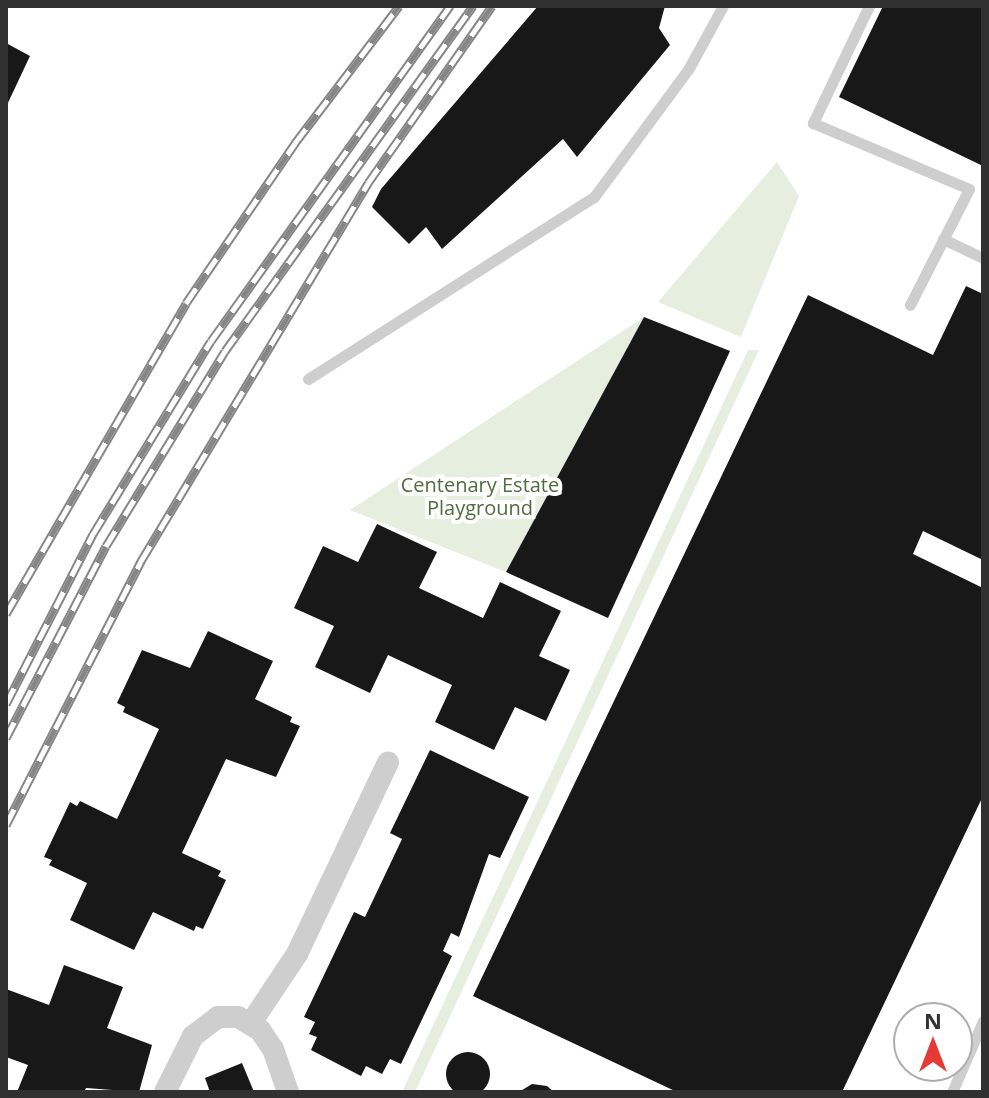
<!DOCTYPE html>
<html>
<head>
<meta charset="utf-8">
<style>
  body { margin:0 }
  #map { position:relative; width:989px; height:1098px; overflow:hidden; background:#fff; font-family:"Open Sans",sans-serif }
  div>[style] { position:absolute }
  .green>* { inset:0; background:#e6eee0 }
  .building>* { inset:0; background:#181818 }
  .round { border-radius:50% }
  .lane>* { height:11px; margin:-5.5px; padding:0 5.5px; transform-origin:5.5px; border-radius:5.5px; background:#cecece }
  .street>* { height:22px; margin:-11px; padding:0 11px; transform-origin:11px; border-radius:11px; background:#cecece }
  .rail>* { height:9px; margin-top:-4.5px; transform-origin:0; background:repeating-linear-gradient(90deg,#fff 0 18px,#868686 0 36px); box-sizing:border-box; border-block:2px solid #868686 }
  span { translate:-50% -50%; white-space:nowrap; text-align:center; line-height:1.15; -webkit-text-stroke:8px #fff; paint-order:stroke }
  .park-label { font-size:20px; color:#4f6d3e }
  .frame { position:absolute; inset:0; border:8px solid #313131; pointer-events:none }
  .north { position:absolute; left:893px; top:1002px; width:80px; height:80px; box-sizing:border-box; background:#fff; border:2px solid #adadad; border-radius:50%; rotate:0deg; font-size:22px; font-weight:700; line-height:32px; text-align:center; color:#313131 }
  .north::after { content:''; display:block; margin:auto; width:28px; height:36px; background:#e53b37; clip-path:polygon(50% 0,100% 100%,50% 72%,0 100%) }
</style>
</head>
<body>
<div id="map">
  <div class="green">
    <i style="clip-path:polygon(777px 162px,799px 196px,741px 337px,658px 302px)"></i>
    <i style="clip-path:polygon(644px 317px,506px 572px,350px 510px,376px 493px)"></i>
    <i style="clip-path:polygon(748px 350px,759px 350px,415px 1092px,402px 1092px)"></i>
  </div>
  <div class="building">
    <i style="clip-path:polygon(538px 6px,665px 6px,659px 28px,670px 45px,577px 157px,563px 139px,442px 249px,426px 227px,409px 244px,372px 207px,381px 189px)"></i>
    <i style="clip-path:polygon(883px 6px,983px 6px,983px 166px,839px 97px)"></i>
    <i style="clip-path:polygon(6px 43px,30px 56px,6px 107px)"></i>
    <i style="clip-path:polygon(966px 286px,983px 294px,983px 560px,923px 531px,913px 554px,983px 588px,983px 796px,842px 1092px,677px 1092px,473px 996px,808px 295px,933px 355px)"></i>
    <i style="clip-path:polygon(644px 317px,730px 351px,608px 618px,506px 572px)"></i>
    <i style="clip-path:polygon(377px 524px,437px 552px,419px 588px,483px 618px,500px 582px,561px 611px,539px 656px,570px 670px,546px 721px,515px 707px,494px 750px,435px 722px,452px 685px,388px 655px,370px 693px,315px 667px,334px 626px,294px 608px,323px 546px,358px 562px)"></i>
    <i style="clip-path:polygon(208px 631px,273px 661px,255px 699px,292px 717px,290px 722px,300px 726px,276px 777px,226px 759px,182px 853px,221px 871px,218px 876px,226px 880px,203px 929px,196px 926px,194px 931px,153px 912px,134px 950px,70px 920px,87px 883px,49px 865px,52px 860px,44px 857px,70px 802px,77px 806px,80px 801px,117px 819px,159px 729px,123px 712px,125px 707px,117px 703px,142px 650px,190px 668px)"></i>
    <i style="clip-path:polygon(430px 750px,529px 797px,500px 858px,489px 854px,459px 937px,451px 933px,443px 951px,452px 956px,401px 1064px,390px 1059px,382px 1074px,366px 1066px,361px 1076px,311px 1050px,317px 1037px,309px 1034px,315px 1022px,304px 1017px,354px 912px,365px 917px,402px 839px,390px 833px)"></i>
    <i style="clip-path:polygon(64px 965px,123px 987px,107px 1028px,152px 1045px,139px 1092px,86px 1088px,84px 1092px,17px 1092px,28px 1065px,6px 1057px,6px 989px,49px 1005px)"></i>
    <i class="round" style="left:446px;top:1052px;width:44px;height:44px"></i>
    <i style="clip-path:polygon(242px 1063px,254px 1092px,210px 1092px,205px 1078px)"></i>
    <i style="clip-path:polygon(532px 1084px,547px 1086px,554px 1092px,519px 1092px)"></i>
  </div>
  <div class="lane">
    <i style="left:869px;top:6px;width:130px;rotate:115.6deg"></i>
    <i style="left:813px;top:123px;width:169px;rotate:22.9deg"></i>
    <i style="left:969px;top:189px;width:130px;rotate:117deg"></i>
    <i style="left:943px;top:239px;width:44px;rotate:25.4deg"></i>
    <i style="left:308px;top:379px;width:339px;rotate:-32.5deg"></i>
    <i style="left:594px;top:197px;width:160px;rotate:-53.6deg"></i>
    <i style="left:689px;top:68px;width:71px;rotate:-61.3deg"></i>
    <i style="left:952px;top:1092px;width:77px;rotate:-66.4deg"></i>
  </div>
  <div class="street">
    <i style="left:251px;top:1023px;width:83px;rotate:-56.3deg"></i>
    <i style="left:297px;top:954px;width:212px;rotate:-64.6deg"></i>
    <i style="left:165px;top:1092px;width:63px;rotate:-63.4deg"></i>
    <i style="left:193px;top:1036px;width:31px;rotate:-37deg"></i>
    <i style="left:218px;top:1017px;width:20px"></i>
    <i style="left:238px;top:1017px;width:26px;rotate:31deg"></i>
    <i style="left:260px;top:1030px;width:23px;rotate:56deg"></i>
    <i style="left:273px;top:1049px;width:46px;rotate:70.8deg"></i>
  </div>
  <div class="rail">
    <i style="left:6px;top:614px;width:359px;rotate:-59.9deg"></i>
    <i style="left:186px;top:303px;width:194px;rotate:-55.7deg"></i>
    <i style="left:295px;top:143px;width:172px;rotate:-52.8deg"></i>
    <i style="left:6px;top:704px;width:191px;rotate:-62.9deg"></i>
    <i style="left:93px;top:534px;width:226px;rotate:-58.6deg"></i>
    <i style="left:211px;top:341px;width:412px;rotate:-54.5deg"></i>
    <i style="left:6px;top:738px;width:216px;rotate:-62.5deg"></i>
    <i style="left:106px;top:546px;width:228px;rotate:-58.6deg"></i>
    <i style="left:225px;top:351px;width:425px;rotate:-54.3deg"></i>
    <i style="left:6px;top:825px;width:297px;rotate:-62.9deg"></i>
    <i style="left:141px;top:561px;width:441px;rotate:-59deg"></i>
    <i style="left:368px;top:183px;width:216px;rotate:-55deg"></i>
  </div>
  <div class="park-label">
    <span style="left:480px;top:496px">Centenary Estate<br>Playground</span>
  </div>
  <div class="frame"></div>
  <div class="north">N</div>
</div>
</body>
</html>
